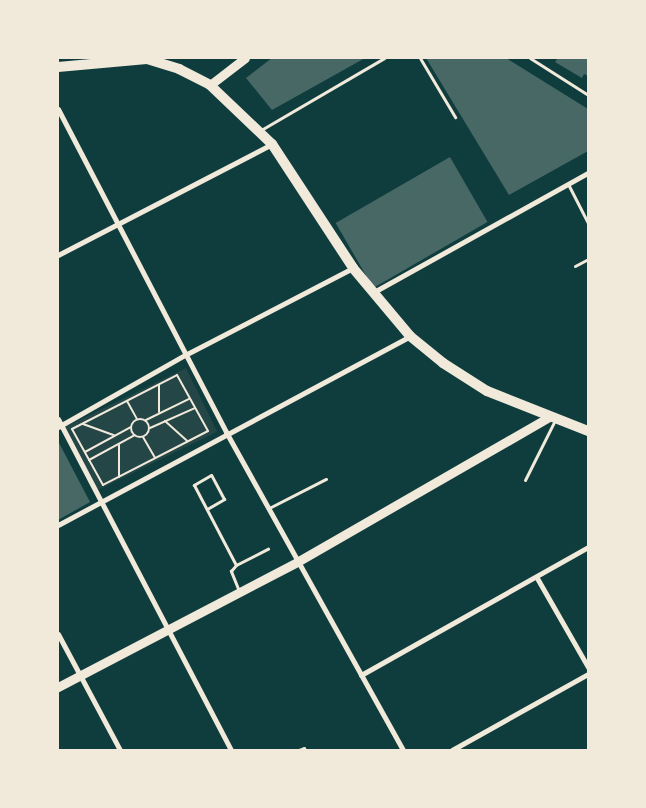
<!DOCTYPE html>
<html>
<head>
<meta charset="utf-8">
<style>
  body { margin:0 }
  #map { position:relative; width:646px; height:808px; overflow:hidden; background:#0f3d3e; font-family:"Titillium Web",sans-serif }
  div>[style] { position:absolute }
  .green>* { inset:0; background:#244646; transform-origin:0 0 }
  .building>* { inset:0; background:#486865; transform-origin:0 0 }
  .path>* { height:2px; margin:-1px; padding:0 1px; transform-origin:1px; border-radius:1px; background:#f1e9da }
  .path>.ring { margin:-1px; padding:0; box-sizing:content-box; background:none; border:2px solid #f1e9da; border-radius:50% }
  .service>* { height:3px; margin:-1.5px; padding:0 1.5px; transform-origin:1.5px; border-radius:1.5px; background:#f1e9da }
  .minor>* { height:5px; margin:-2.5px; padding:0 2.5px; transform-origin:2.5px; border-radius:2.5px; background:#f1e9da }
  .secondary>* { height:9px; margin:-4.5px; padding:0 4.5px; transform-origin:4.5px; border-radius:4.5px; background:#f1e9da }
  .primary>* { height:10px; margin:-5px; padding:0 5px; transform-origin:5px; border-radius:5px; background:#f1e9da }
  span { translate:-50% -50%; white-space:nowrap; text-align:center; line-height:1.15; -webkit-text-stroke:5px #f1e9da; paint-order:stroke }
  .frame { position:absolute; inset:0; border:59px solid #f1e9da; pointer-events:none }
</style>
</head>
<body>
<div id="map">
  <div class="green">
    <i style="left:186px;top:368px;width:71px;height:135px;rotate:64deg"></i>
  </div>
  <div class="building">
    <i style="clip-path:polygon(272px 58px,365px 58px,272px 110px,246px 78px)"></i>
    <i style="clip-path:polygon(426px 58px,506px 58px,588px 109px,588px 151px,509px 195px)"></i>
    <i style="clip-path:polygon(558px 58px,588px 58px,588px 76px,584px 74px,582px 78px,555px 62px)"></i>
    <i style="left:450px;top:157px;width:75px;height:132px;rotate:60deg"></i>
    <i style="clip-path:polygon(58px 441px,90px 502px,58px 520px)"></i>
  </div>
  <div class="path">
    <i style="left:177px;top:375px;width:64px;rotate:61deg"></i>
    <i style="left:208px;top:431px;width:118px;rotate:152.8deg"></i>
    <i style="left:103px;top:485px;width:64px;rotate:-119deg"></i>
    <i style="left:72px;top:429px;width:118px;rotate:-27.2deg"></i>
    <i style="left:159px;top:385px;width:27px;rotate:90deg"></i>
    <i style="left:127px;top:401px;width:21px;rotate:61deg"></i>
    <i class="ring" style="left:131px;top:419px;width:16px;height:16px"></i>
    <i style="left:146px;top:420px;width:48px;rotate:-26deg"></i>
    <i style="left:165px;top:421px;width:30px;rotate:42deg"></i>
    <i style="left:83px;top:424px;width:33px;rotate:20deg"></i>
    <i style="left:150px;top:428px;width:49px;rotate:-24deg"></i>
    <i style="left:143px;top:437px;width:24px;rotate:60deg"></i>
    <i style="left:85px;top:452px;width:52px;rotate:-28.5deg"></i>
    <i style="left:89px;top:460px;width:52px;rotate:-28.5deg"></i>
    <i style="left:119px;top:477px;width:32px;rotate:-90deg"></i>
  </div>
  <div class="service">
    <i style="left:420px;top:58px;width:69px;rotate:59.3deg"></i>
    <i style="left:530px;top:58px;width:69px;rotate:32.5deg"></i>
    <i style="left:261px;top:130px;width:143px;rotate:-30.3deg"></i>
    <i style="left:568px;top:184px;width:44px;rotate:62.9deg"></i>
    <i style="left:575px;top:266px;width:15px;rotate:-28deg"></i>
    <i style="left:525px;top:480px;width:67px;rotate:-63.4deg"></i>
    <i style="left:269px;top:508px;width:64px;rotate:-27deg"></i>
    <i style="left:207px;top:509px;width:20px;rotate:-30deg"></i>
    <i style="left:224px;top:499px;width:27px;rotate:-118deg"></i>
    <i style="left:211px;top:475px;width:20px;rotate:150deg"></i>
    <i style="left:194px;top:485px;width:90px;rotate:62.3deg"></i>
    <i style="left:239px;top:591px;width:22px;rotate:-112deg"></i>
    <i style="left:231px;top:571px;width:8px;rotate:-50deg"></i>
    <i style="left:236px;top:565px;width:36px;rotate:-27deg"></i>
    <i style="left:299px;top:750px;width:5px;rotate:-22deg"></i>
    <i style="left:304px;top:748px;width:2px;rotate:63deg"></i>
  </div>
  <div class="minor">
    <i style="left:58px;top:109px;width:364px;rotate:62.5deg"></i>
    <i style="left:226px;top:432px;width:364px;rotate:60.9deg"></i>
    <i style="left:58px;top:255px;width:241px;rotate:-27.4deg"></i>
    <i style="left:372px;top:293px;width:247px;rotate:-29.1deg"></i>
    <i style="left:58px;top:419px;width:373px;rotate:62.4deg"></i>
    <i style="left:58px;top:427px;width:146px;rotate:-29.6deg"></i>
    <i style="left:185px;top:355px;width:189px;rotate:-27.4deg"></i>
    <i style="left:58px;top:525px;width:400px;rotate:-28.2deg"></i>
    <i style="left:537px;top:578px;width:103px;rotate:60.2deg"></i>
    <i style="left:58px;top:634px;width:132px;rotate:61.9deg"></i>
    <i style="left:361px;top:675px;width:261px;rotate:-29.4deg"></i>
    <i style="left:452px;top:750px;width:156px;rotate:-29.2deg"></i>
  </div>
  <div class="secondary">
    <i style="left:210px;top:85px;width:44px;rotate:-37.6deg"></i>
    <i style="left:58px;top:687px;width:270px;rotate:-27.6deg"></i>
    <i style="left:297px;top:562px;width:291px;rotate:-29.9deg"></i>
  </div>
  <div class="primary">
    <i style="left:58px;top:67px;width:89px;rotate:-5.1deg"></i>
    <i style="left:147px;top:59px;width:34px;rotate:17deg"></i>
    <i style="left:179px;top:69px;width:35px;rotate:27deg"></i>
    <i style="left:210px;top:85px;width:86px;rotate:43.6deg"></i>
    <i style="left:272px;top:144px;width:148px;rotate:56.8deg"></i>
    <i style="left:353px;top:268px;width:89px;rotate:50deg"></i>
    <i style="left:410px;top:336px;width:43px;rotate:39.3deg"></i>
    <i style="left:443px;top:363px;width:52px;rotate:32.5deg"></i>
    <i style="left:487px;top:391px;width:109px;rotate:21.6deg"></i>
  </div>
  <div class="frame"></div>
</div>
</body>
</html>
